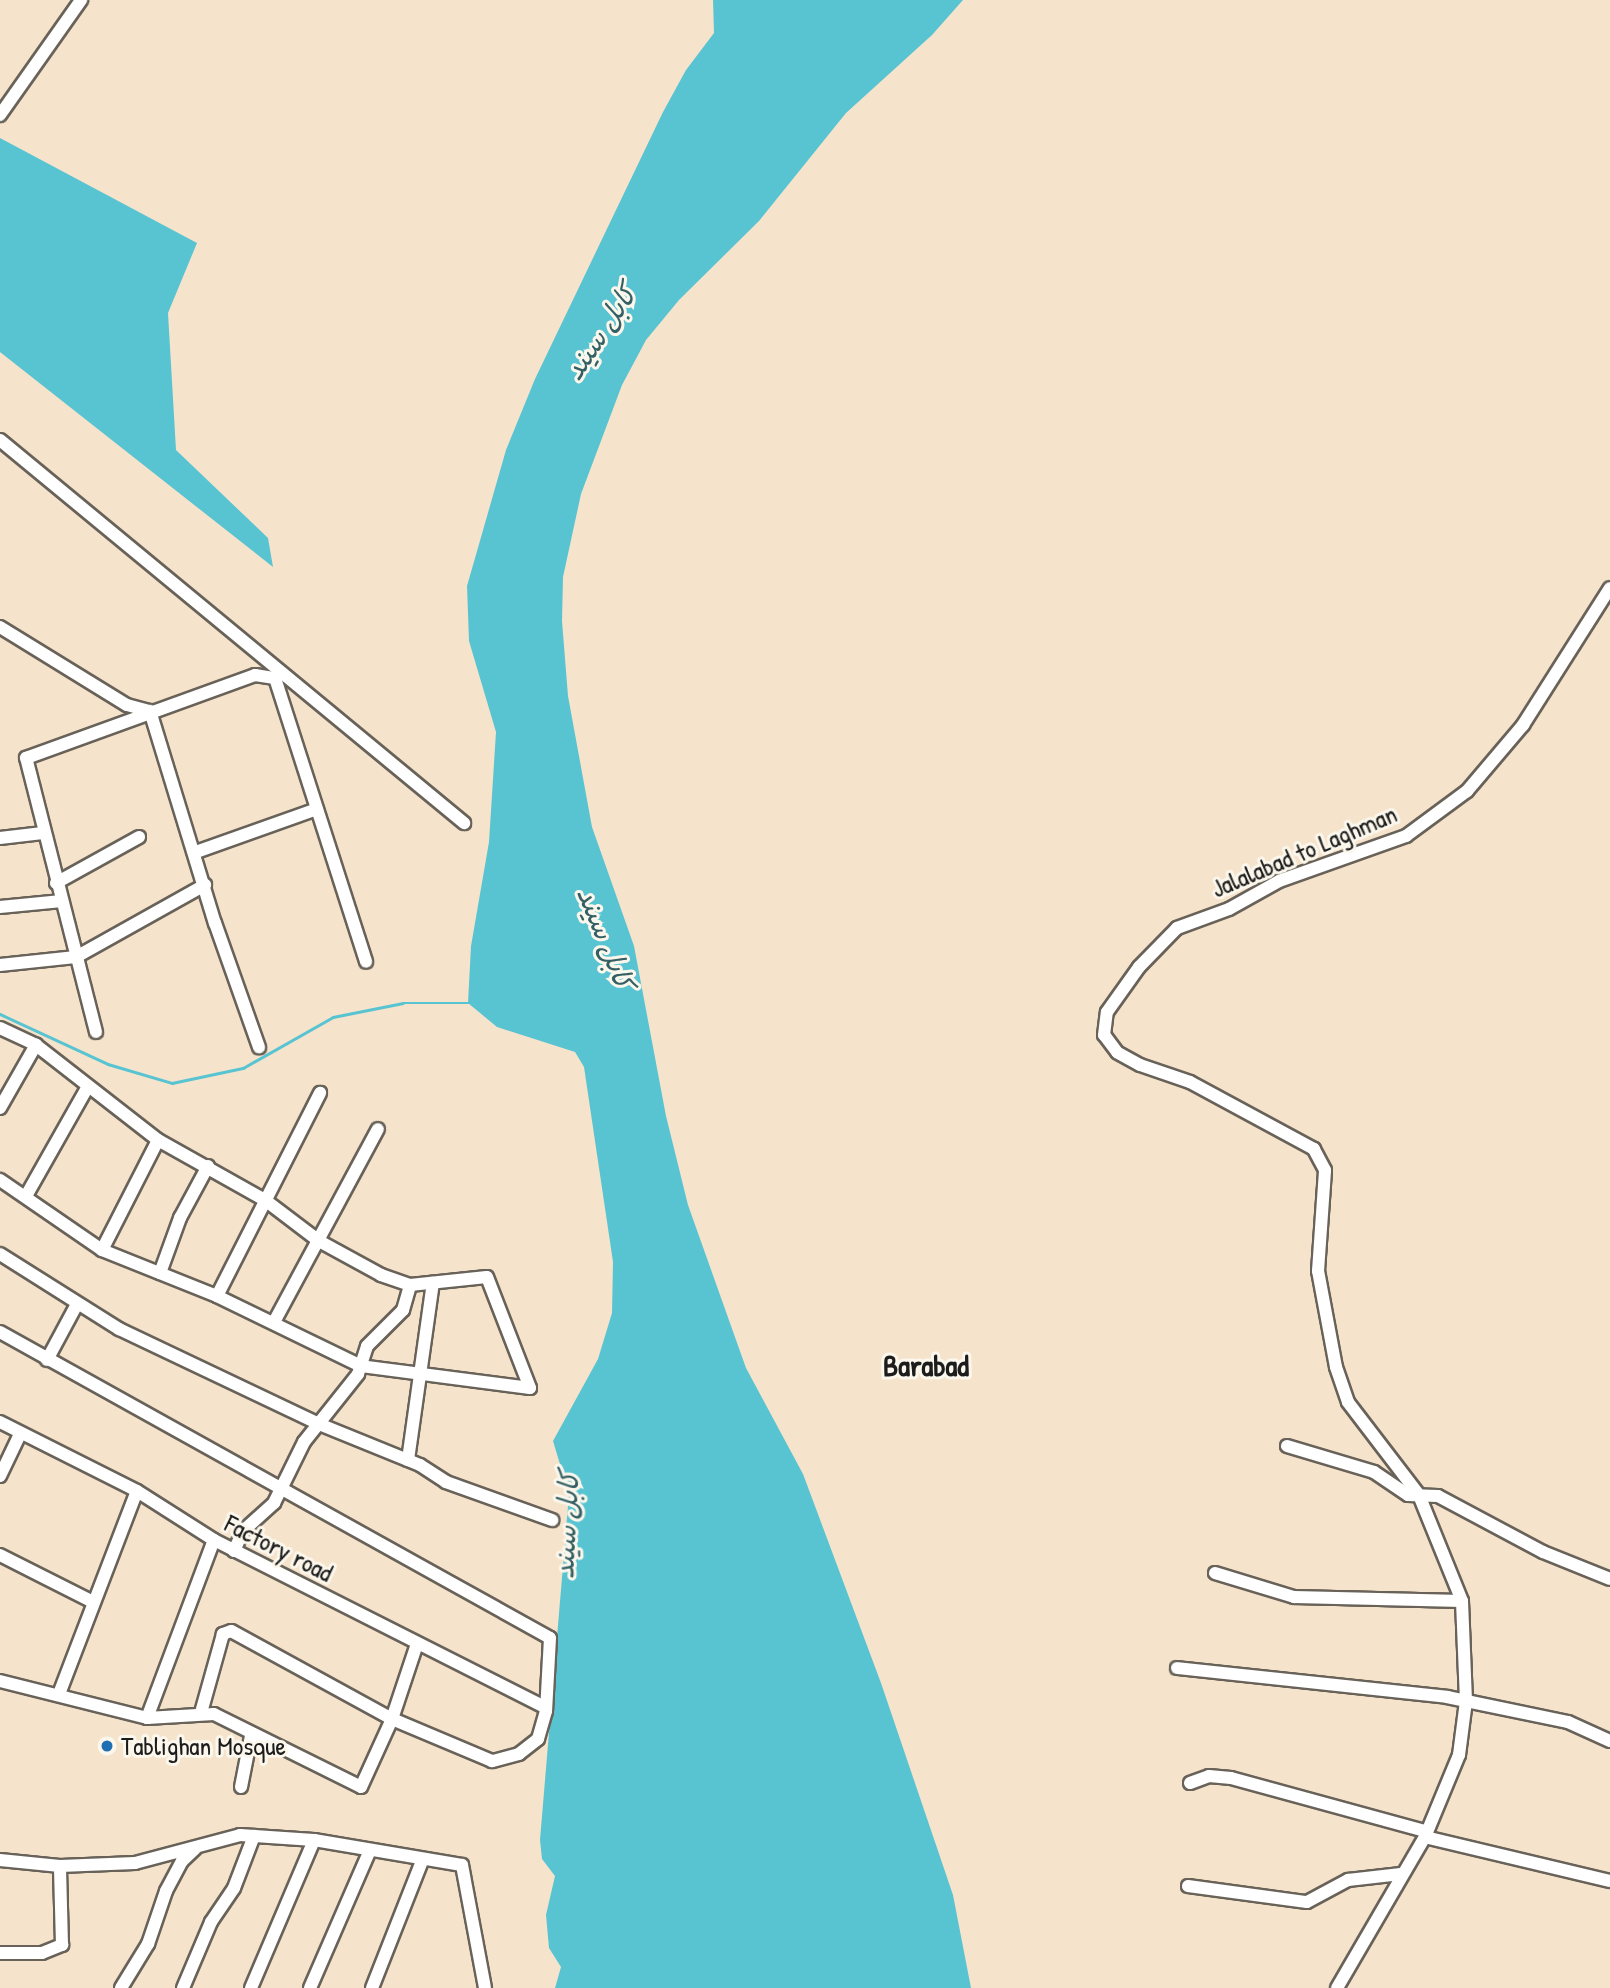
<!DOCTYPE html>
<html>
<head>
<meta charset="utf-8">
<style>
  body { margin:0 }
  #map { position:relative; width:1610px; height:1988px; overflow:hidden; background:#f6e3cb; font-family:"Patrick Hand","Playpen Sans Arabic",sans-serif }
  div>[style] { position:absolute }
  .water>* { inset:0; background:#58c4d2 }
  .stream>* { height:2.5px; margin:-1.25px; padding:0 1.25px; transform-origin:1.25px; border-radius:1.25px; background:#58c4d2 }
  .roads { filter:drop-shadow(2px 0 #686259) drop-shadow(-2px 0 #686259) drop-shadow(0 2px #686259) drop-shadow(0 -2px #686259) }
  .minor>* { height:12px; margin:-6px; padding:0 6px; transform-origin:6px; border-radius:6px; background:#fff }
  .dots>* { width:19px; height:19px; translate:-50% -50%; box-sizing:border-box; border:4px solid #fbf7ec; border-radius:50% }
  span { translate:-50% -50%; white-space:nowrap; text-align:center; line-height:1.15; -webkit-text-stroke:6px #fbf7ec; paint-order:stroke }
  .street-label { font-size:26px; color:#1c1c1c }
  .poi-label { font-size:26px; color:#1c1c1c }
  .left { translate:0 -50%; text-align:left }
  .water-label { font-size:28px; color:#345f65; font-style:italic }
  .quarter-label { font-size:30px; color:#1c1c1c; font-weight:700 }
</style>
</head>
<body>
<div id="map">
  <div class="water">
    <i style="clip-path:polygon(713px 0,963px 0,932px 35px,846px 113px,759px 221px,679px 300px,646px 340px,622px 385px,581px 494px,563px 577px,562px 621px,568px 696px,592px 827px,634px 946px,666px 1116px,688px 1205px,746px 1368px,803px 1474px,881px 1683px,953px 1895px,971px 1988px,555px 1988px,561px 1967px,549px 1948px,546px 1915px,555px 1876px,542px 1859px,540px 1840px,569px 1494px,553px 1441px,598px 1359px,612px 1313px,613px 1262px,584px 1067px,575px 1052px,497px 1027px,468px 1003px,471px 946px,489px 842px,496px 732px,469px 641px,467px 586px,506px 450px,535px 379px,663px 112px,686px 70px,714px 33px)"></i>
    <i style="clip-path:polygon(0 138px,197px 243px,168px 313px,176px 450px,268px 538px,273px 567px,0 352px)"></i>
  </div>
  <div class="stream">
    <i style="left:0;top:1014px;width:119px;rotate:24.8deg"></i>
    <i style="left:108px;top:1064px;width:67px;rotate:16.5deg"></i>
    <i style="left:172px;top:1083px;width:73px;rotate:-11.9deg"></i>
    <i style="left:243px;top:1068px;width:103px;rotate:-29.5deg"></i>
    <i style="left:333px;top:1017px;width:71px;rotate:-11.3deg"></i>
    <i style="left:403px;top:1003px;width:67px"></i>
  </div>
  <div class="roads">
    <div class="minor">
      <i style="left:0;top:115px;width:141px;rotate:-54.8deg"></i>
      <i style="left:0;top:440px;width:602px;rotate:39.54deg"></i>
      <i style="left:0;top:627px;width:149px;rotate:31.6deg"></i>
      <i style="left:127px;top:705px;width:24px;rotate:15deg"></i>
      <i style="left:150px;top:711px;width:222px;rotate:73deg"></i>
      <i style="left:215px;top:923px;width:132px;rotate:70.5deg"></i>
      <i style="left:0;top:838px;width:43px;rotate:-6.6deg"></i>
      <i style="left:196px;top:852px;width:128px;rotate:-19.6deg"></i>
      <i style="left:56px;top:883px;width:95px;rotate:-29deg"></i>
      <i style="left:0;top:907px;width:62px;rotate:-5.5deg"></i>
      <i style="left:0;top:965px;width:76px;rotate:-6deg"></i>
      <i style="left:76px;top:957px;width:148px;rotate:-29.2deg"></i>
      <i style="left:0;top:1028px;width:40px;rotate:25deg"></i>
      <i style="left:36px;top:1045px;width:155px;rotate:37.9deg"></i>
      <i style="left:158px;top:1140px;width:123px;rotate:29.3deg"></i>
      <i style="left:265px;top:1200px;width:68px;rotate:37.2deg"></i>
      <i style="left:319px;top:1241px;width:71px;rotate:28.7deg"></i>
      <i style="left:381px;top:1275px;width:31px;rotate:19deg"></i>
      <i style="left:410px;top:1285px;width:77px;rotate:-5.9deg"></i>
      <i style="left:487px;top:1277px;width:119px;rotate:68.8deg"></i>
      <i style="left:530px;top:1388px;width:170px;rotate:-172.6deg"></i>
      <i style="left:361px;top:1366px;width:160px;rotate:-154.1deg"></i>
      <i style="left:217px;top:1296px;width:124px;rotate:-158.2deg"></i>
      <i style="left:102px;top:1250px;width:124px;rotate:-145.5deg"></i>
      <i style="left:96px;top:1032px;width:283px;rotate:-104.3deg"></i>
      <i style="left:26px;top:758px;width:244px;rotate:-19.9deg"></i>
      <i style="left:255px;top:675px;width:20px;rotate:9deg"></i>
      <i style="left:275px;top:678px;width:298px;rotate:72.2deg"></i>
      <i style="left:0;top:1108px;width:73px;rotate:-60.3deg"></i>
      <i style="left:26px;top:1196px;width:124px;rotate:-60.5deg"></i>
      <i style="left:102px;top:1250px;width:123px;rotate:-63deg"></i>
      <i style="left:0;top:1254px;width:141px;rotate:32.2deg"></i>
      <i style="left:119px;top:1329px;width:221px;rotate:25.4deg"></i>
      <i style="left:319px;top:1424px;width:109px;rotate:22.1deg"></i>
      <i style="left:420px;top:1465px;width:31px;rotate:33deg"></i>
      <i style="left:446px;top:1482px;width:113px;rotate:19.7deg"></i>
      <i style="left:160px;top:1273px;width:59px;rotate:-70deg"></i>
      <i style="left:180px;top:1218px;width:59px;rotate:-61.7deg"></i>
      <i style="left:217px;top:1296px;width:228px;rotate:-63.1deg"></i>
      <i style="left:274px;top:1322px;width:219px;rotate:-61.7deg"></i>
      <i style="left:0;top:1332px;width:629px;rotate:29.09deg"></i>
      <i style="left:550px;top:1638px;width:73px;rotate:93.1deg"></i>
      <i style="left:546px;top:1711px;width:29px;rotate:106deg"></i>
      <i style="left:538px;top:1739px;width:24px;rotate:142deg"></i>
      <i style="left:519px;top:1754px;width:28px;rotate:165deg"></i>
      <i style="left:492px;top:1761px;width:108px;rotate:-157.2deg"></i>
      <i style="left:392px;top:1719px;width:183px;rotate:-151.3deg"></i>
      <i style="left:231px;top:1631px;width:9px;rotate:159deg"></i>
      <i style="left:223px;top:1634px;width:82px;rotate:105.6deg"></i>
      <i style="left:47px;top:1360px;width:64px;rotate:-61.8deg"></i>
      <i style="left:0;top:1422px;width:153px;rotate:26.7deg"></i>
      <i style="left:137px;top:1491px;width:91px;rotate:32.5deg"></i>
      <i style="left:214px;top:1540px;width:369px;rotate:26.8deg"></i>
      <i style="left:1287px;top:1446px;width:91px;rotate:16.6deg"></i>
      <i style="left:1374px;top:1472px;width:41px;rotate:34.1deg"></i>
      <i style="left:1408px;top:1495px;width:30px;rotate:2deg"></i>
      <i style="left:1438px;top:1496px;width:119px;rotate:28.1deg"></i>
      <i style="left:1543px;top:1552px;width:72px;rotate:21.9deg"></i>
      <i style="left:408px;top:1460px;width:179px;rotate:-82deg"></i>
      <i style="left:0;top:1476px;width:47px;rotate:-64.5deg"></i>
      <i style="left:234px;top:1551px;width:22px;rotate:-66deg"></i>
      <i style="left:243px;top:1531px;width:42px;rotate:-42.1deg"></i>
      <i style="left:274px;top:1503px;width:68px;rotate:-63.8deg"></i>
      <i style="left:304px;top:1442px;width:87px;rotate:-51.5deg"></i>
      <i style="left:358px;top:1374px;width:29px;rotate:-72deg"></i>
      <i style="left:367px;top:1346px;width:51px;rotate:-45deg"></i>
      <i style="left:403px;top:1310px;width:26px;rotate:-74deg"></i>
      <i style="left:0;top:1555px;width:104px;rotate:26.8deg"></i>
      <i style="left:1215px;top:1573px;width:83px;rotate:16.9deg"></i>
      <i style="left:1294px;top:1597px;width:168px;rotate:1.4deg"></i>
      <i style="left:1177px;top:1668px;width:272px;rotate:6.1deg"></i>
      <i style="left:1447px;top:1697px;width:124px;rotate:11.7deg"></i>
      <i style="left:1568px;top:1722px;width:46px;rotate:24.3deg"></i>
      <i style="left:0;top:1681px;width:152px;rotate:14.1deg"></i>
      <i style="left:147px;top:1718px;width:67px;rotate:-3.4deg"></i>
      <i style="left:214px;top:1714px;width:164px;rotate:26.4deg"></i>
      <i style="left:361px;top:1787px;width:75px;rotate:-65.5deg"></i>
      <i style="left:392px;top:1719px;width:79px;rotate:-71.6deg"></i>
      <i style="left:59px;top:1694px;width:217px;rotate:-69deg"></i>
      <i style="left:147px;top:1718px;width:190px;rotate:-69.4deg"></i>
      <i style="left:1190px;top:1783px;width:20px;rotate:-20deg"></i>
      <i style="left:1209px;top:1776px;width:22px;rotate:5deg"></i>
      <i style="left:1231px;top:1778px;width:201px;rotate:15.3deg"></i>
      <i style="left:241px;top:1787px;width:52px;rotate:-78.9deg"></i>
      <i style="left:1425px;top:1837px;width:190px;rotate:13.4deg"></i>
      <i style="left:0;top:1860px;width:60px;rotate:5.7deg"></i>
      <i style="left:60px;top:1866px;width:75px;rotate:-2.3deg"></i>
      <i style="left:135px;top:1863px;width:109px;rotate:-14.9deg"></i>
      <i style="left:240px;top:1835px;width:74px;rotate:3.9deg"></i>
      <i style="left:314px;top:1840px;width:150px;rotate:9.6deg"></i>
      <i style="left:462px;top:1865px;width:125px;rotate:79.4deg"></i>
      <i style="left:1188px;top:1886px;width:120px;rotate:7.7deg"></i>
      <i style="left:1307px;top:1902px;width:47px;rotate:-28.2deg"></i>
      <i style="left:1348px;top:1880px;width:53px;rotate:-6.5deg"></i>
      <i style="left:0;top:1953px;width:42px"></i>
      <i style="left:42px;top:1953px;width:22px;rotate:-22deg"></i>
      <i style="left:62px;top:1945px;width:79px;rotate:-91.5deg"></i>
      <i style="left:121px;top:1988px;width:52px;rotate:-58.5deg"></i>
      <i style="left:148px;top:1944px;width:56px;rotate:-71.2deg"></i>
      <i style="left:166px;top:1891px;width:34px;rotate:-62deg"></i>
      <i style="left:182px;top:1861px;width:18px;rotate:-43deg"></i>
      <i style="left:183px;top:1988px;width:72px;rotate:-67deg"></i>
      <i style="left:211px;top:1922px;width:41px;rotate:-55.9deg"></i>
      <i style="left:234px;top:1888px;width:56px;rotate:-69deg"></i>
      <i style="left:251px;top:1988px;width:161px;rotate:-66.9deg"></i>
      <i style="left:310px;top:1988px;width:148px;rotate:-66.5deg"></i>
      <i style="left:372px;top:1988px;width:136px;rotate:-68.5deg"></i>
      <i style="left:1337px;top:1988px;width:175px;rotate:-59.8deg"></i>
      <i style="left:1425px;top:1837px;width:89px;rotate:-67.5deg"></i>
      <i style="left:1459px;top:1755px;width:54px;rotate:-82.6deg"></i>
      <i style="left:1466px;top:1701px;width:100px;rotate:-92.3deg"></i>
      <i style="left:1462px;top:1601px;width:114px;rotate:-112.1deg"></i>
      <i style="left:1419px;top:1495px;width:117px;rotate:-127.4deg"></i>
      <i style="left:1348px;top:1402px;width:37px;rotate:-109deg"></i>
      <i style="left:1336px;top:1367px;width:98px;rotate:-100.6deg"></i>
      <i style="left:1318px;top:1271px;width:101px;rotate:-86deg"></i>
      <i style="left:1325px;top:1170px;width:24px;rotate:-118deg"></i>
      <i style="left:1314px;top:1149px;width:141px;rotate:-151.6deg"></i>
      <i style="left:1190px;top:1082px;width:53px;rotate:-161.2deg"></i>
      <i style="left:1140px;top:1065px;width:26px;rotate:-151deg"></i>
      <i style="left:1117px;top:1052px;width:21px;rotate:-127deg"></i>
      <i style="left:1104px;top:1035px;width:23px;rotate:-83deg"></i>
      <i style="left:1107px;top:1012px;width:55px;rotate:-54.6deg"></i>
      <i style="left:1139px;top:967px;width:54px;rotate:-45.7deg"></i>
      <i style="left:1177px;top:928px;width:55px;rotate:-20.1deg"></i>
      <i style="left:1229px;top:909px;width:57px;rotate:-29.2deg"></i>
      <i style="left:1279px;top:881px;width:135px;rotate:-19.5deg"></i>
      <i style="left:1406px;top:836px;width:76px;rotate:-36.4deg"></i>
      <i style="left:1467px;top:791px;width:87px;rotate:-49.7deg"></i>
      <i style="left:1523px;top:725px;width:162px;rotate:-57.6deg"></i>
    </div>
  </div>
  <div class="dots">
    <i style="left:107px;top:1746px;background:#1f6fb2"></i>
  </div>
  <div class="street-label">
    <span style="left:1304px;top:851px;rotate:-23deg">Jalalabad to Laghman</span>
    <span style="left:279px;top:1548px;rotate:27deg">Factory road</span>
  </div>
  <div class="poi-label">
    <span class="left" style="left:121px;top:1746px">Tablighan Mosque</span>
  </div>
  <div class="water-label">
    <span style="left:600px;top:332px;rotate:-56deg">کابل سيند</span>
    <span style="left:606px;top:938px;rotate:68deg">کابل سيند</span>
    <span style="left:566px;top:1525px;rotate:-87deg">کابل سيند</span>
  </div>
  <div class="quarter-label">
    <span style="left:926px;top:1365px">Barabad</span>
  </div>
</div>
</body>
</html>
